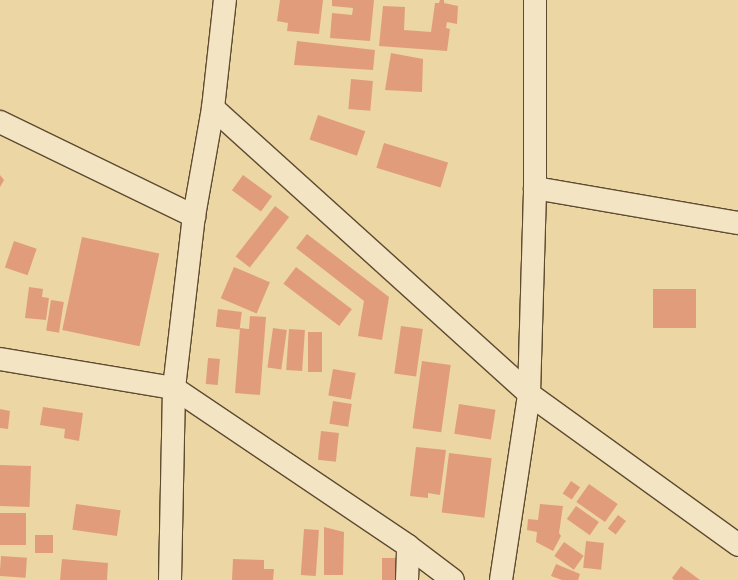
<!DOCTYPE html>
<html>
<head>
<meta charset="utf-8">
<style>
  body { margin:0 }
  #map { position:relative; width:738px; height:580px; overflow:hidden; background:#ecd6a4; font-family:"IM FELL Double Pica",serif }
  div>[style] { position:absolute }
  .building>* { inset:0; background:#e19d7b; transform-origin:0 0 }
  .roads { filter:drop-shadow(1px 0 #5e4b30) drop-shadow(-1px 0 #5e4b30) drop-shadow(0 1px #5e4b30) drop-shadow(0 -1px #5e4b30) }
  .minor>* { height:22px; margin:-11px; padding:0 11px; transform-origin:11px; border-radius:11px; background:#f3e4c4 }
  span { translate:-50% -50%; white-space:nowrap; text-align:center; line-height:1.15; -webkit-text-stroke:3.5px #f3e4c4; paint-order:stroke }
</style>
</head>
<body>
<div id="map">
  <div class="building">
    <i style="clip-path:polygon(280px 0,323px 0,319px 34px,287px 31px,288px 23px,277px 21px)"></i>
    <i style="clip-path:polygon(332px 0,374px 0,370px 41px,330px 38px,332px 13px,352px 15px,353px 8px,332px 6px)"></i>
    <i style="clip-path:polygon(440px 0,444px 0,444px 3px,458px 6px,457px 24px,447px 22px,446px 28px,450px 29px,447px 51px,379px 46px,383px 6px,405px 7px,404px 30px,431px 32px,435px 3px,439px 3px)"></i>
    <i style="clip-path:polygon(297px 41px,375px 50px,373px 70px,294px 65px)"></i>
    <i style="clip-path:polygon(391px 53px,423px 59px,422px 92px,385px 90px)"></i>
    <i style="left:351px;top:79px;width:22px;height:30px;rotate:5deg"></i>
    <i style="left:318px;top:115px;width:50px;height:26px;rotate:19deg"></i>
    <i style="left:384px;top:143px;width:67px;height:26px;rotate:17deg"></i>
    <i style="clip-path:polygon(0 175px,4px 180px,0 187px)"></i>
    <i style="left:243px;top:175px;width:36px;height:19px;rotate:36deg"></i>
    <i style="left:275px;top:206px;width:18px;height:64px;rotate:38deg"></i>
    <i style="clip-path:polygon(307px 234px,389px 297px,382px 340px,358px 336px,364px 301px,296px 248px)"></i>
    <i style="left:82px;top:237px;width:79px;height:95px;rotate:12deg"></i>
    <i style="left:14px;top:241px;width:24px;height:28px;rotate:19deg"></i>
    <i style="left:234px;top:267px;width:39px;height:34px;rotate:23deg"></i>
    <i style="left:296px;top:267px;width:70px;height:21px;rotate:37deg"></i>
    <i style="clip-path:polygon(29px 287px,43px 289px,42px 297px,49px 298px,46px 320px,25px 318px)"></i>
    <i style="left:653px;top:289px;width:43px;height:39px"></i>
    <i style="left:51px;top:300px;width:13px;height:31px;rotate:9deg"></i>
    <i style="left:218px;top:309px;width:24px;height:18px;rotate:7deg"></i>
    <i style="clip-path:polygon(250px 316px,266px 317px,260px 395px,235px 393px,240px 328px,249px 329px)"></i>
    <i style="left:401px;top:326px;width:22px;height:48px;rotate:8deg"></i>
    <i style="left:273px;top:328px;width:14px;height:40px;rotate:8deg"></i>
    <i style="left:289px;top:329px;width:16px;height:41px;rotate:4deg"></i>
    <i style="left:308px;top:332px;width:14px;height:40px"></i>
    <i style="left:208px;top:358px;width:12px;height:26px;rotate:5deg"></i>
    <i style="left:422px;top:361px;width:29px;height:68px;rotate:8deg"></i>
    <i style="left:333px;top:369px;width:23px;height:27px;rotate:10deg"></i>
    <i style="left:333px;top:401px;width:19px;height:23px;rotate:9deg"></i>
    <i style="left:459px;top:404px;width:37px;height:30px;rotate:9deg"></i>
    <i style="clip-path:polygon(43px 407px,83px 413px,79px 441px,64px 438px,65px 429px,40px 425px)"></i>
    <i style="clip-path:polygon(0 409px,10px 411px,8px 429px,0 428px)"></i>
    <i style="left:321px;top:431px;width:18px;height:29px;rotate:6deg"></i>
    <i style="clip-path:polygon(416px 447px,446px 450px,440px 495px,428px 493px,428px 498px,410px 496px)"></i>
    <i style="left:449px;top:453px;width:43px;height:60px;rotate:7deg"></i>
    <i style="left:0;top:465px;width:31px;height:41px;rotate:2deg"></i>
    <i style="left:571px;top:481px;width:11px;height:15px;rotate:34deg"></i>
    <i style="left:589px;top:484px;width:35px;height:22px;rotate:35deg"></i>
    <i style="left:76px;top:504px;width:45px;height:26px;rotate:8deg"></i>
    <i style="clip-path:polygon(540px 504px,563px 506px,559px 533px,561px 536px,553px 551px,536px 542px,537px 532px,527px 530px,528px 519px,538px 520px)"></i>
    <i style="left:576px;top:506px;width:28px;height:16px;rotate:35deg"></i>
    <i style="left:0;top:513px;width:26px;height:32px"></i>
    <i style="left:618px;top:515px;width:10px;height:17px;rotate:37deg"></i>
    <i style="clip-path:polygon(324px 527px,344px 532px,343px 575px,324px 575px)"></i>
    <i style="left:304px;top:529px;width:15px;height:46px;rotate:4deg"></i>
    <i style="left:35px;top:535px;width:18px;height:18px"></i>
    <i style="left:586px;top:541px;width:18px;height:27px;rotate:6deg"></i>
    <i style="left:564px;top:542px;width:24px;height:17px;rotate:35deg"></i>
    <i style="left:1px;top:556px;width:26px;height:20px;rotate:4deg"></i>
    <i style="left:382px;top:558px;width:20px;height:22px"></i>
    <i style="clip-path:polygon(62px 559px,108px 563px,107px 580px,60px 580px)"></i>
    <i style="clip-path:polygon(233px 559px,264px 560px,264px 569px,274px 569px,273px 580px,232px 580px)"></i>
    <i style="clip-path:polygon(556px 564px,580px 574px,578px 580px,562px 580px,551px 576px)"></i>
    <i style="clip-path:polygon(681px 566px,700px 580px,674px 580px,672px 578px)"></i>
  </div>
  <div class="roads">
    <div class="minor">
      <i style="left:213px;top:108px;width:426px;rotate:42.1deg"></i>
      <i style="left:529px;top:394px;width:258px;rotate:35.8deg"></i>
      <i style="left:0;top:122px;width:216px;rotate:25.9deg"></i>
      <i style="left:535px;top:188px;width:206px;rotate:9.8deg"></i>
      <i style="left:0;top:359px;width:176px;rotate:9.5deg"></i>
      <i style="left:174px;top:388px;width:282px;rotate:34deg"></i>
      <i style="left:408px;top:546px;width:56px;rotate:37.1deg"></i>
      <i style="left:170px;top:580px;width:192px;rotate:-88.8deg"></i>
      <i style="left:174px;top:388px;width:173px;rotate:-83.4deg"></i>
      <i style="left:194px;top:216px;width:110px;rotate:-80deg"></i>
      <i style="left:213px;top:108px;width:109px;rotate:-83.7deg"></i>
      <i style="left:407px;top:580px;width:34px;rotate:-88deg"></i>
      <i style="left:501px;top:580px;width:188px;rotate:-81.4deg"></i>
      <i style="left:529px;top:394px;width:206px;rotate:-88.3deg"></i>
      <i style="left:535px;top:188px;width:188px;rotate:-90deg"></i>
    </div>
  </div>
</div>
</body>
</html>
